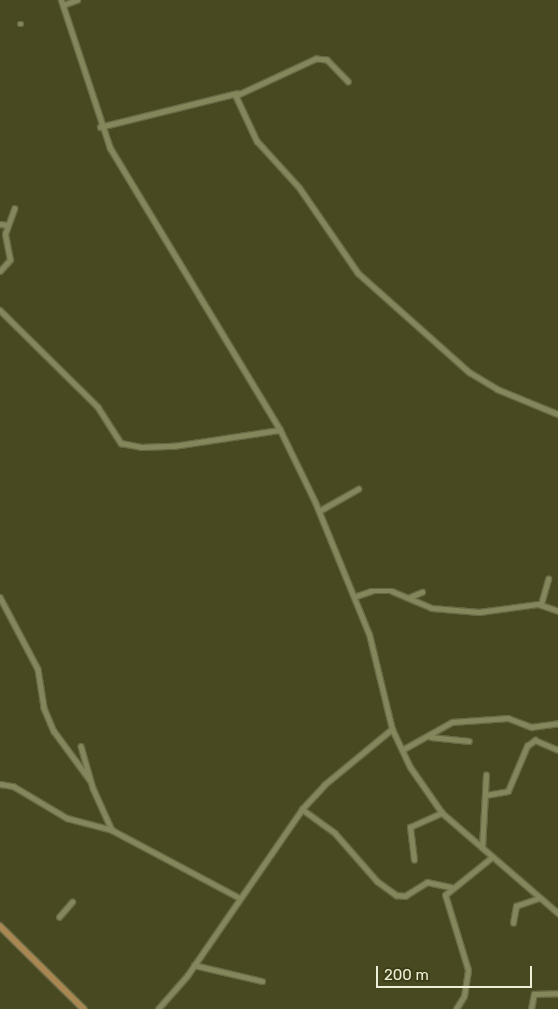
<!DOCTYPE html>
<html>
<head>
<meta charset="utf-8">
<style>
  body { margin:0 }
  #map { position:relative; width:558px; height:1009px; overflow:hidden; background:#484921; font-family:Rubik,sans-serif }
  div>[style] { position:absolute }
  .roads { filter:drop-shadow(1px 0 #676944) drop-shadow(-1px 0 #676944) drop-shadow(0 1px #676944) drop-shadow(0 -1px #676944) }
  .minor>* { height:4.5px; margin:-2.25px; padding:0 2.25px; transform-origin:2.25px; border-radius:2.25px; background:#84865b }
  .tertiary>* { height:5px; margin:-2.5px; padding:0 2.5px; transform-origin:2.5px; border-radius:2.5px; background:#84865b }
  .secondary>* { height:5.5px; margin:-2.75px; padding:0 2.75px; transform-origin:2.75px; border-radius:2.75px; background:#a88752 }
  span { translate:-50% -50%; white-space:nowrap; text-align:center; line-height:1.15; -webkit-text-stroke:4px #3e3e16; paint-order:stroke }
  .scale { position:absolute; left:376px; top:966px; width:156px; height:22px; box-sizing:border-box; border:2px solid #edefd8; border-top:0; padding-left:6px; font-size:15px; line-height:18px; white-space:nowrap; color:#edefd8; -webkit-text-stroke:4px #3e3e16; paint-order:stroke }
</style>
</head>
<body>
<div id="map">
  <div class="roads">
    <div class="minor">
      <i style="left:63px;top:5px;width:15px;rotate:-20deg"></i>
      <i style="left:20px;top:24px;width:1px"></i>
      <i style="left:348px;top:82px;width:30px;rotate:-134deg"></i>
      <i style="left:327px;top:60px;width:11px;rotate:-175deg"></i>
      <i style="left:316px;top:59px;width:88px;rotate:155.2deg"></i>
      <i style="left:236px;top:96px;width:50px;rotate:65deg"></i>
      <i style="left:257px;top:141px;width:62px;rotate:47.6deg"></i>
      <i style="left:299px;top:187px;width:104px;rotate:55.5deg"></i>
      <i style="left:358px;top:273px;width:149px;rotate:41.7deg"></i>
      <i style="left:469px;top:372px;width:33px;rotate:31deg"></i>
      <i style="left:497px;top:389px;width:66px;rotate:22.3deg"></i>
      <i style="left:100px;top:127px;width:141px;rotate:-13.9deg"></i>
      <i style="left:0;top:224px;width:7px;rotate:8deg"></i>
      <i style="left:0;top:271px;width:15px;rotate:-48deg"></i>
      <i style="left:10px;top:260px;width:26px;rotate:-101deg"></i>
      <i style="left:5px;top:234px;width:27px;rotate:-70deg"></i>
      <i style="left:0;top:310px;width:138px;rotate:44.7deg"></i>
      <i style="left:98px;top:407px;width:43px;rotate:57.4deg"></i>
      <i style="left:121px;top:443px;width:20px;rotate:11deg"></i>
      <i style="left:141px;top:447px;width:33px;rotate:-2deg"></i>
      <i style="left:174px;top:446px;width:107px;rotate:-8.6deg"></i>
      <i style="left:319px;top:511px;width:45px;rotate:-29.4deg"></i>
      <i style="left:0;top:597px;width:81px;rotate:62.2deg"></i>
      <i style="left:38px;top:669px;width:39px;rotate:81deg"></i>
      <i style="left:44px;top:708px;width:25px;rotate:67deg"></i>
      <i style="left:54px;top:731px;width:61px;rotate:53.7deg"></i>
      <i style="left:354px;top:597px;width:18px;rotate:-19deg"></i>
      <i style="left:371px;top:591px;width:21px"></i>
      <i style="left:392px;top:591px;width:43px;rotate:23deg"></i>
      <i style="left:432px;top:608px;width:47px;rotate:4.9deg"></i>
      <i style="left:479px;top:612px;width:60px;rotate:-7.7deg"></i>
      <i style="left:538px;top:604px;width:21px;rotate:19deg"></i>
      <i style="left:410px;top:597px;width:13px;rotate:-23deg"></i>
      <i style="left:541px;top:604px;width:26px;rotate:-74deg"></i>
      <i style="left:431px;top:737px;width:38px;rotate:6deg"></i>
      <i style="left:81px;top:746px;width:44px;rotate:74.1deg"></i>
      <i style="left:93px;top:788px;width:46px;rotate:65.7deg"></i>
      <i style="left:402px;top:750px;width:57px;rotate:-29.2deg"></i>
      <i style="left:452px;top:722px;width:56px;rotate:-4.1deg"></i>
      <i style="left:508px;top:718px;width:25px;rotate:21deg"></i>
      <i style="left:531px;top:727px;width:27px;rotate:-8deg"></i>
      <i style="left:0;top:784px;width:13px;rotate:9deg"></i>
      <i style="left:13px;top:786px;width:63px;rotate:30.7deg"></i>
      <i style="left:67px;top:818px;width:47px;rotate:14.9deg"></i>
      <i style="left:112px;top:830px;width:143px;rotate:28deg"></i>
      <i style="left:486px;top:795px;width:22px;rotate:-10deg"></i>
      <i style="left:508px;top:791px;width:49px;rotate:-67.1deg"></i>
      <i style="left:527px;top:746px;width:10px;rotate:-37deg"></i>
      <i style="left:535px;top:740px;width:25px;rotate:23deg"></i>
      <i style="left:302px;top:809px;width:41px;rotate:36deg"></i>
      <i style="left:335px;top:833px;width:64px;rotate:48.8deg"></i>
      <i style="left:377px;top:881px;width:24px;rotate:36deg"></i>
      <i style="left:396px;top:895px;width:9px;rotate:6deg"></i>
      <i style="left:405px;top:896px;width:26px;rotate:-32deg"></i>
      <i style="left:427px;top:882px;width:25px;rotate:12deg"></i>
      <i style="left:482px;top:848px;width:73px;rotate:-86.9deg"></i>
      <i style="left:414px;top:860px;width:33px;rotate:-97deg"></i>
      <i style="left:410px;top:827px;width:35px;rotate:-24deg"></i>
      <i style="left:59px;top:917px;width:20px;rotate:-49deg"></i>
      <i style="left:513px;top:923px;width:17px;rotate:-80deg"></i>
      <i style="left:516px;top:906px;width:24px;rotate:-19deg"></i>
      <i style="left:194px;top:965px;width:70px;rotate:13.2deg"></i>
      <i style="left:158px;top:1009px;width:44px;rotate:-48.7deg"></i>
      <i style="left:187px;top:976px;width:203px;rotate:-55.4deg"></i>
      <i style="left:302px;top:809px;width:33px;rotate:-47deg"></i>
      <i style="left:324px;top:785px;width:88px;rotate:-39.5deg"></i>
      <i style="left:456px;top:1009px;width:15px;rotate:-58deg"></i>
      <i style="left:464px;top:996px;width:26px;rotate:-81deg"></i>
      <i style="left:468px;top:970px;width:78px;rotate:-107deg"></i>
      <i style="left:445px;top:895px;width:59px;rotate:-38.8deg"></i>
      <i style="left:531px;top:1009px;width:15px;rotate:-79deg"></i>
      <i style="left:534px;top:994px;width:24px;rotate:-2deg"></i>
    </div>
    <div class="tertiary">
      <i style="left:61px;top:0;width:156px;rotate:71.7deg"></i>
      <i style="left:110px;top:148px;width:329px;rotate:58.9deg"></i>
      <i style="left:280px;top:430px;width:80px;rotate:64.1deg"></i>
      <i style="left:315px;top:502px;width:143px;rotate:67.8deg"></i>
      <i style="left:369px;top:634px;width:98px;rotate:76.4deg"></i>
      <i style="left:392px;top:729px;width:42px;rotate:64.7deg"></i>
      <i style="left:410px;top:767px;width:56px;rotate:55.2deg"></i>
      <i style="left:442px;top:813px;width:153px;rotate:40.8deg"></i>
    </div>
    <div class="secondary">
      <i style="left:0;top:926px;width:118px;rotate:44.7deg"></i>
    </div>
  </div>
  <div class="scale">200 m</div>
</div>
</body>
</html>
